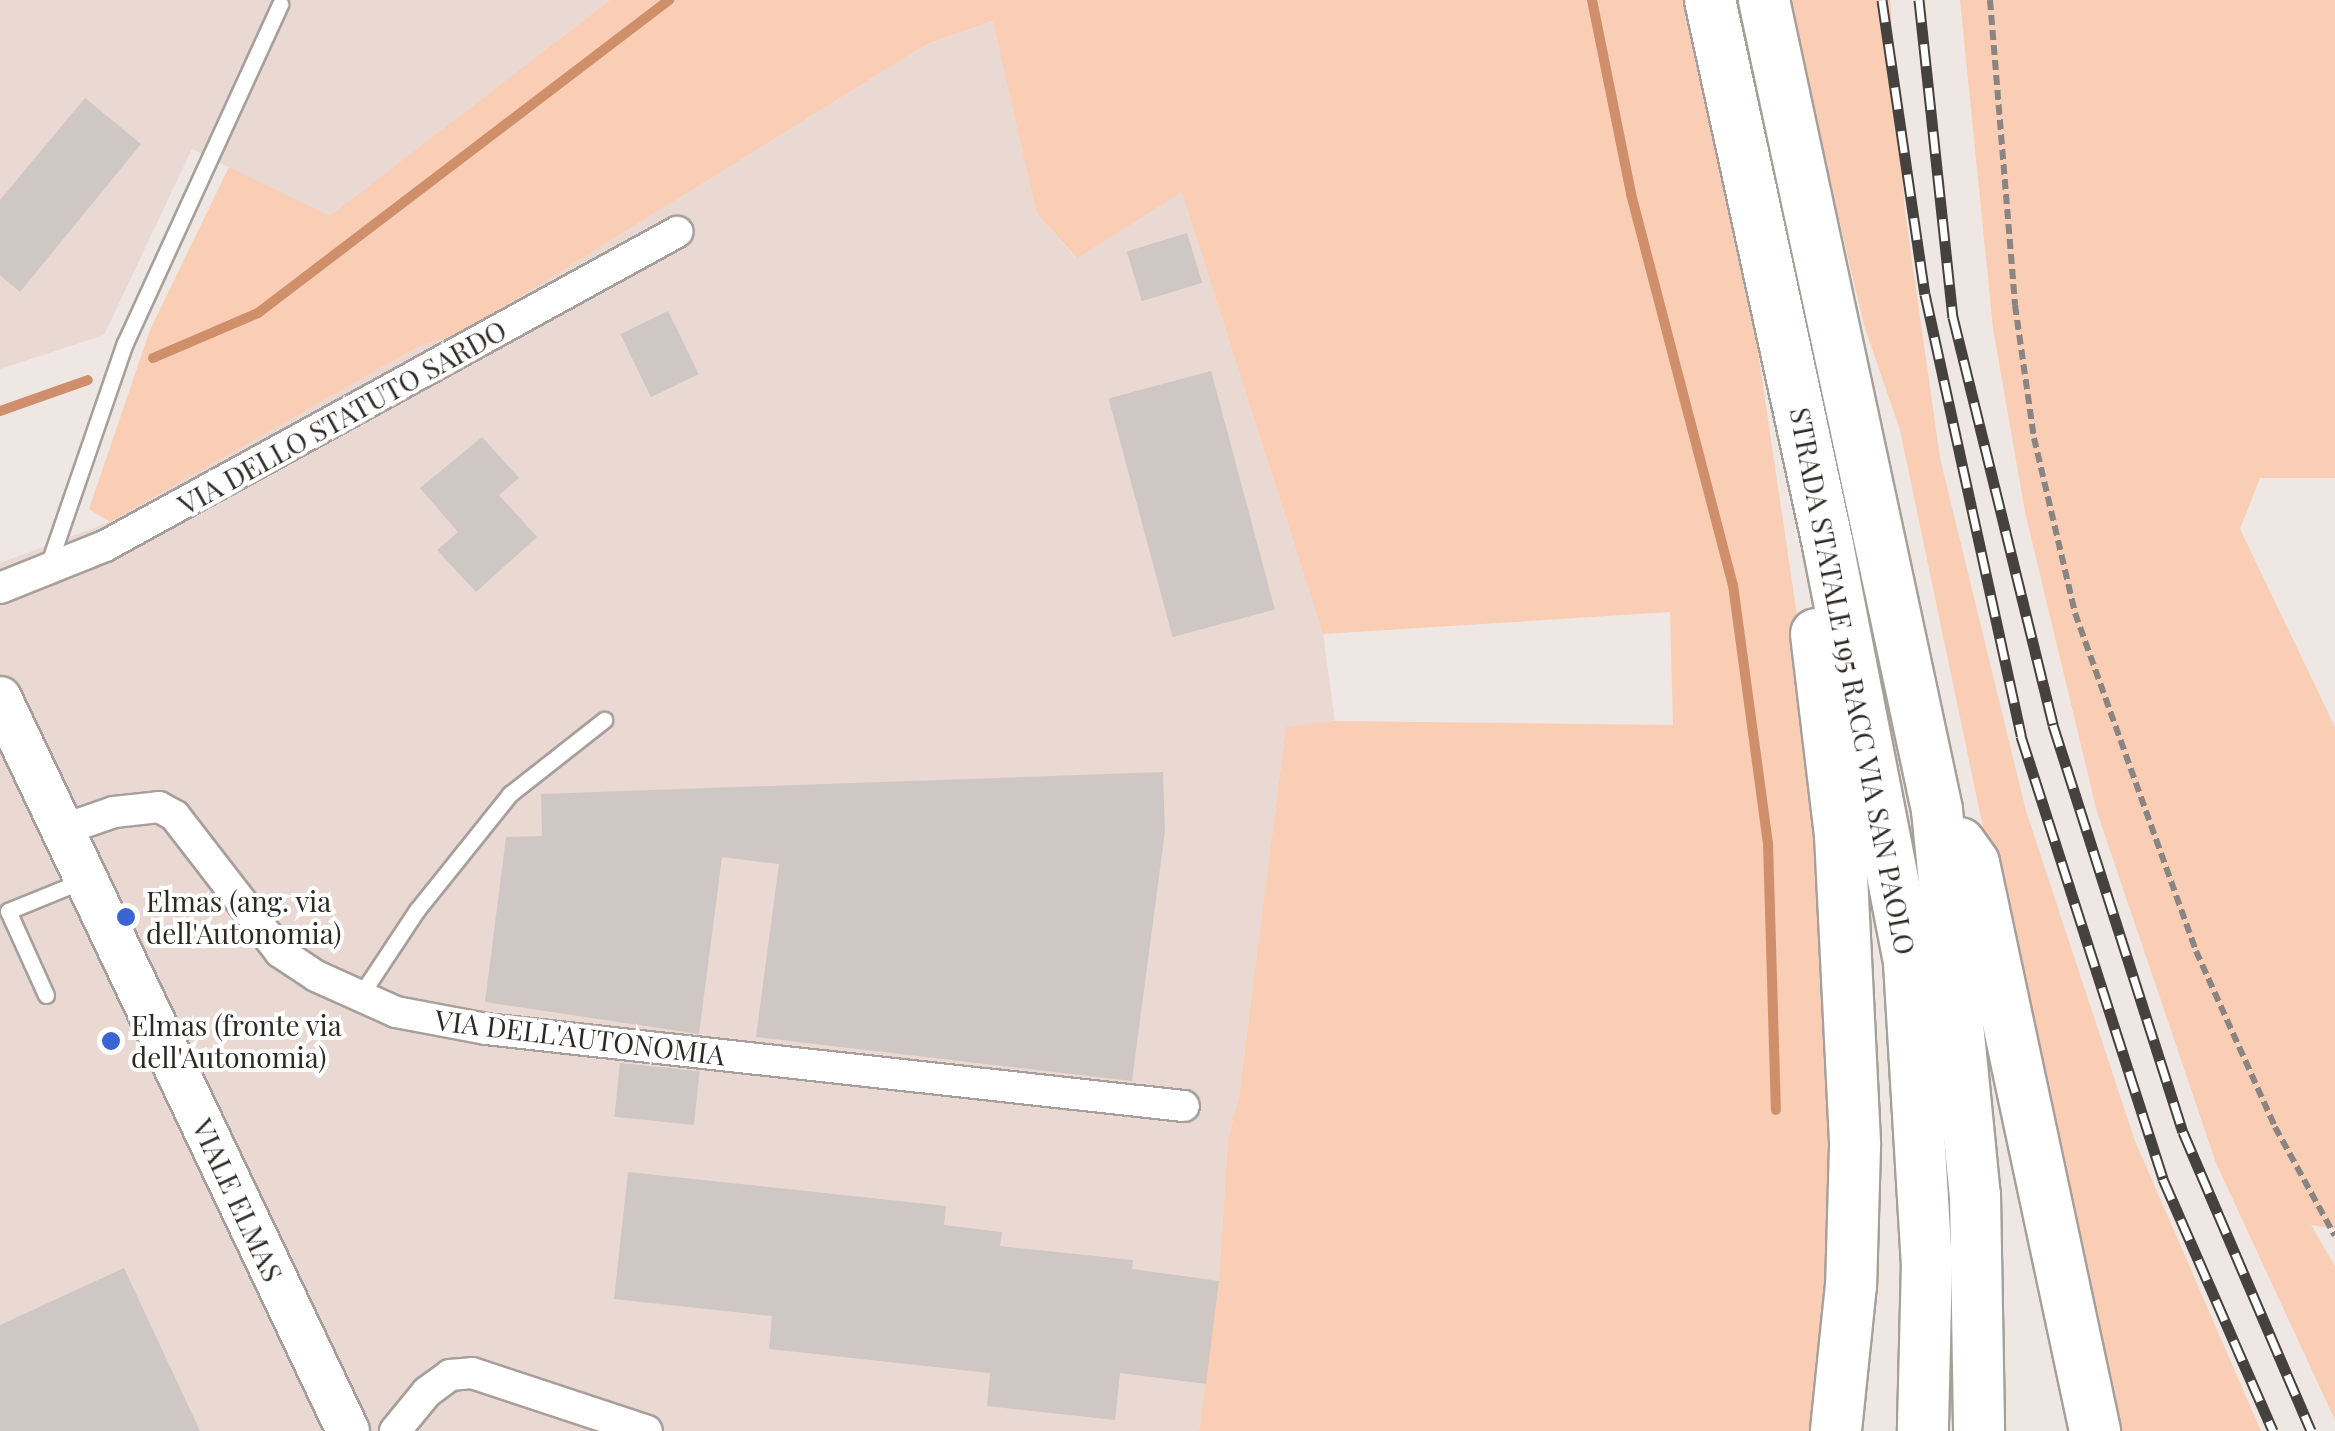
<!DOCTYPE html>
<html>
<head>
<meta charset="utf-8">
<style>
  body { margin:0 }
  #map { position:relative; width:2335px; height:1431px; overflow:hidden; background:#efe7e3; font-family:"Playfair Display",serif }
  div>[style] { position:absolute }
  .built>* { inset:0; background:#e9d9d2 }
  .green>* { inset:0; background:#facdb5 }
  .stream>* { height:10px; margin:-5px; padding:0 5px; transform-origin:5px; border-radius:5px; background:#cf8f6b }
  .building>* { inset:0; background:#cfc7c3; transform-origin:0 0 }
  .path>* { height:6px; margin-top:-3px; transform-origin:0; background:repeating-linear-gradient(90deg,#8a8582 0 10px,transparent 0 15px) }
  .roads { filter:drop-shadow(2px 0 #a69f9b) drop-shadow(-2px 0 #a69f9b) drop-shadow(0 2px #a69f9b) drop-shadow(0 -2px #a69f9b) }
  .service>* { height:15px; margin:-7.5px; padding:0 7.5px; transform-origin:7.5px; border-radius:7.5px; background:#fff }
  .minor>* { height:30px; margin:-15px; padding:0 15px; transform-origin:15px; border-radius:15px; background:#fff }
  .secondary>* { height:42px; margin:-21px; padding:0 21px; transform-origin:21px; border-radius:21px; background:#fff }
  .trunk>* { height:50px; margin:-25px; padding:0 25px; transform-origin:25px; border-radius:25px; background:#fff }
  .rail>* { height:11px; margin-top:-5.5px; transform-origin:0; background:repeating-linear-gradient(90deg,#fff 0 22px,#45413f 0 44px); box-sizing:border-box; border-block:2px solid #45413f }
  .dots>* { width:28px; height:28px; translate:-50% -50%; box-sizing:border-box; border:5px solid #fff; border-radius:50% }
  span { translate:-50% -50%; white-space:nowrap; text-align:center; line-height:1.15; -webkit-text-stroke:8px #fff; paint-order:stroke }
  .street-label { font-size:28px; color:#2c2927 }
  .poi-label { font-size:28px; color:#2c2927 }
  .left { translate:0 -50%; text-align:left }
</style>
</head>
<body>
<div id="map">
  <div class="built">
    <i style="clip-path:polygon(0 0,610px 0,330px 217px,192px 149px,104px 335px,0 369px)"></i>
    <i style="clip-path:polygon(994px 21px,1037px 214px,1076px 258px,1182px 191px,1323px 634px,1335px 721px,1286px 728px,1239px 1096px,1228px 1139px,1219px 1281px,1199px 1431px,0 1431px,0 563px,110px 522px,421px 345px,460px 334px,927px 44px)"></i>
  </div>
  <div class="green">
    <i style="clip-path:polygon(610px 0,1890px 0,1905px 211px,1940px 458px,2026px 811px,2135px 1141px,2261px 1431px,2109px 1431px,1900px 430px,1864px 325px,1817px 126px,1718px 155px,1749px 291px,1811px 710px,1837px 1149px,1821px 1431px,1199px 1431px,1219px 1281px,1228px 1139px,1239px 1096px,1286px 727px,1335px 721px,1673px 725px,1670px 612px,1323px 634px,1182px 192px,1077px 258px,1037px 214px,993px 21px,927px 44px,460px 334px,421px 345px,110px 522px,89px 509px,150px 330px,229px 167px,330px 216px)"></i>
    <i style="clip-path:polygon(1960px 0,2335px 0,2335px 478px,2260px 478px,2240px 529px,2335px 727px,2335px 1229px,2311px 1225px,2335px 1266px,2335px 1420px,2216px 1163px,2097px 812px,2025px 512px,1993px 328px)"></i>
  </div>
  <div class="stream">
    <i style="left:1592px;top:0;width:198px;rotate:78.6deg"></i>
    <i style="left:1631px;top:194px;width:404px;rotate:75.4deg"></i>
    <i style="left:1733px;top:585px;width:261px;rotate:82.3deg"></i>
    <i style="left:1768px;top:844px;width:266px;rotate:88.3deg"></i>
    <i style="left:153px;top:358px;width:114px;rotate:-23.2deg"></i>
    <i style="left:258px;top:313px;width:517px;rotate:-37.29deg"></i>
    <i style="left:0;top:411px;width:93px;rotate:-19.4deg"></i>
  </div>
  <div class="building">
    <i style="clip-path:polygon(85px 98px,141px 144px,20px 292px,0 275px,0 200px)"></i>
    <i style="left:1187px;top:233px;width:52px;height:63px;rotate:73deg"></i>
    <i style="left:668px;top:311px;width:70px;height:53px;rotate:64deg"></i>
    <i style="left:1211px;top:371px;width:247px;height:106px;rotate:75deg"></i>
    <i style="clip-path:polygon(482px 437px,519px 478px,499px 495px,537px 537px,476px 592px,437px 550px,458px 532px,420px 488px)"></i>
    <i style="clip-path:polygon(1163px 772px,1165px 831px,1132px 1081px,756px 1037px,779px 864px,722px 857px,699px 1034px,485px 1002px,506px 837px,542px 836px,541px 794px)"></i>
    <i style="left:620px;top:1063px;width:80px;height:54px;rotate:6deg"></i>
    <i style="clip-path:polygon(628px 1172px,946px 1206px,944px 1225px,1002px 1232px,1000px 1246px,1133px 1260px,1132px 1269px,1219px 1281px,1206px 1384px,1120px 1373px,1115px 1420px,987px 1406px,990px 1373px,769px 1349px,772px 1316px,614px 1299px)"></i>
    <i style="clip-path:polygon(124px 1268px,200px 1431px,0 1431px,0 1325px)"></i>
  </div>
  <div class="path">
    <i style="left:1990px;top:0;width:306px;rotate:85.3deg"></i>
    <i style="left:2015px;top:305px;width:134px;rotate:81.9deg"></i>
    <i style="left:2034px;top:438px;width:180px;rotate:76.8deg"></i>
    <i style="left:2075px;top:613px;width:359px;rotate:70.3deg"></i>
    <i style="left:2196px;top:951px;width:193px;rotate:65.8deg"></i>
    <i style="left:2275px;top:1127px;width:124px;rotate:61.2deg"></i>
  </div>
  <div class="roads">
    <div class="service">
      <i style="left:47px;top:569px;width:239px;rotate:-71deg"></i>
      <i style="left:125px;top:343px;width:373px;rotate:-65.4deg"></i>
      <i style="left:46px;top:995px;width:92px;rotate:-114.3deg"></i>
      <i style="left:8px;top:911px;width:80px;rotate:-22.1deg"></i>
      <i style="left:360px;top:996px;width:103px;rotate:-56.5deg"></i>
      <i style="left:417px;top:910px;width:149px;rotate:-51.3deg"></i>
      <i style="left:510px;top:794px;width:120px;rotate:-38.2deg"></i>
    </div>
    <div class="minor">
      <i style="left:0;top:588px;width:113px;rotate:-21.8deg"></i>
      <i style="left:105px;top:546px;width:653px;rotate:-28.76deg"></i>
      <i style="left:62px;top:830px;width:55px;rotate:-19.1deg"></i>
      <i style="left:114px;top:812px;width:45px;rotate:-6.3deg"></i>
      <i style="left:159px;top:807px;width:18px;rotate:29deg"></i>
      <i style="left:175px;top:816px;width:172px;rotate:52.3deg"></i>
      <i style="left:280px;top:952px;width:43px;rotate:33.7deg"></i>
      <i style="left:316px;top:976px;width:88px;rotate:24.2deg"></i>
      <i style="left:396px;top:1012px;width:92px;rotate:10.7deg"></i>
      <i style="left:486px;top:1029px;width:702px;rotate:6.3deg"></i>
      <i style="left:395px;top:1431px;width:50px;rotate:-50.6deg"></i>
      <i style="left:427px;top:1392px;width:29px;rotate:-36deg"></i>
      <i style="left:450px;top:1375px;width:22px;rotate:-5deg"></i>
      <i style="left:472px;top:1373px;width:184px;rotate:18.3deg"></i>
    </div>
    <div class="secondary">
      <i style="left:0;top:698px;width:811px;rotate:64.6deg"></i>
    </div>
    <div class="trunk">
      <i style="left:1710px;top:0;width:558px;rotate:77.78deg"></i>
      <i style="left:1828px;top:545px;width:426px;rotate:79deg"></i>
      <i style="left:1909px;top:963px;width:300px;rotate:86.6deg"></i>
      <i style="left:1927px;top:1262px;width:169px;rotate:91.4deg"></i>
      <i style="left:1764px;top:0;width:828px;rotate:77.94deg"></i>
      <i style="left:1937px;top:810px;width:387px;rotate:84.4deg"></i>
      <i style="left:1975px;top:1195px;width:236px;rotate:89deg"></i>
      <i style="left:1816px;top:634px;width:202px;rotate:83.2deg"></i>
      <i style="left:1840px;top:835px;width:311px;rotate:87.2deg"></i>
      <i style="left:1855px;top:1146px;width:139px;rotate:91.6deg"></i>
      <i style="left:1851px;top:1285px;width:147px;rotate:95.9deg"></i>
      <i style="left:1960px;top:843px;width:24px;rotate:55deg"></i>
      <i style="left:1974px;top:863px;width:581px;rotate:77.97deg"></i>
    </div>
  </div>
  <div class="rail">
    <i style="left:1882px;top:0;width:297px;rotate:81.7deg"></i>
    <i style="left:1925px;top:294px;width:452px;rotate:77.7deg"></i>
    <i style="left:2021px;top:736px;width:465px;rotate:72.2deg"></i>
    <i style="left:2163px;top:1179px;width:275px;rotate:66.4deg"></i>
    <i style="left:1919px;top:0;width:319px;rotate:83.9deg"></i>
    <i style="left:1953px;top:317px;width:420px;rotate:76.2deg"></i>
    <i style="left:2053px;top:725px;width:427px;rotate:72.3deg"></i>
    <i style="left:2183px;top:1132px;width:325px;rotate:66.8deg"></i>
  </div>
  <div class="dots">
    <i style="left:126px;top:917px;background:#3a63d3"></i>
    <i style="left:111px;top:1041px;background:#3a63d3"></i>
  </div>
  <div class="street-label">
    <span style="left:342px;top:417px;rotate:-29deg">VIA DELLO STATUTO SARDO</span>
    <span style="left:1853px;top:681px;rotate:79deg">STRADA STATALE 195 RACC VIA SAN PAOLO</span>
    <span style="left:580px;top:1037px;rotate:7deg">VIA DELL'AUTONOMIA</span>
    <span style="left:238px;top:1200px;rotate:65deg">VIALE ELMAS</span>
  </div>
  <div class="poi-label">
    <span class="left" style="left:146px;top:917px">Elmas (ang. via<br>dell'Autonomia)</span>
    <span class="left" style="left:131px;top:1041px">Elmas (fronte via<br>dell'Autonomia)</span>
  </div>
</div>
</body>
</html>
